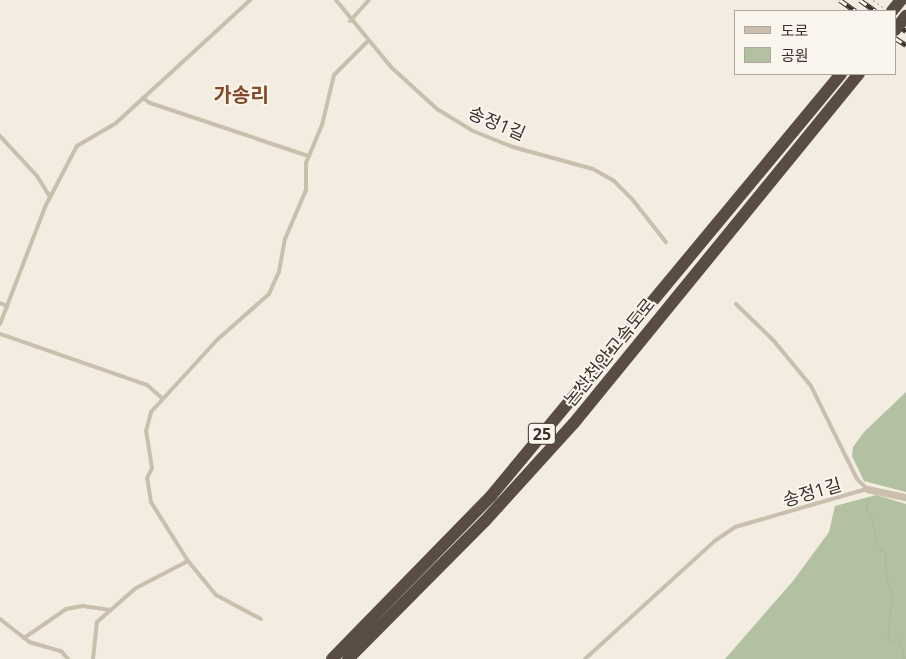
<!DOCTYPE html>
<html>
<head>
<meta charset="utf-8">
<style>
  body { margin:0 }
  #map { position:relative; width:906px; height:659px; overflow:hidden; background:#f2ece1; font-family:"Open Sans","Noto Sans KR",sans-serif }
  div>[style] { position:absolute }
  .green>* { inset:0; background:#b2c1a1 }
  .path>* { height:1px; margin-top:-0.5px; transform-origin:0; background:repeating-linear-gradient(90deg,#b6a897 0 2.5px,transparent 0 5px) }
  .service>* { height:4px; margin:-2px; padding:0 2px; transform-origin:2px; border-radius:2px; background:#cabead }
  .minor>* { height:7px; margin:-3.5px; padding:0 3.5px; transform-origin:3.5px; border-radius:3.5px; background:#cabead }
  .motorway>* { height:12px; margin:-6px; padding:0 6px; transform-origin:6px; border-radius:6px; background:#594c43 }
  .rail>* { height:4.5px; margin-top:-2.25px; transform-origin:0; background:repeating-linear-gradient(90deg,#faf5ed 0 8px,#39312b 0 16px); box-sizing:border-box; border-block:1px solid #39312b }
  .motorway-bridge>* { height:12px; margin:-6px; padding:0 6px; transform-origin:6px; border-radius:6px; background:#594c43 }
  span { translate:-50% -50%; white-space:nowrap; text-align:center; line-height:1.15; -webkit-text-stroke:4px #faf5ed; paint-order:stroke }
  .shield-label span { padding:1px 4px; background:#faf5ed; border:1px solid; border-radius:4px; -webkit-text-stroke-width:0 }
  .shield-label { font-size:16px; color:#39312b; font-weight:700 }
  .street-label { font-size:18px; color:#39312b }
  .quarter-label { font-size:20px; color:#844928; font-weight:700 }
  .legend { position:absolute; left:734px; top:10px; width:162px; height:65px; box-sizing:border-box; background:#faf5ed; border:1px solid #ada79f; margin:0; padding:6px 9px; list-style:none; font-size:15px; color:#39312b }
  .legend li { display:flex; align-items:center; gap:10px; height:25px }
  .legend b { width:25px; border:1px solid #ada79f }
</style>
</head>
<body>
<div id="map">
  <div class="green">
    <i style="clip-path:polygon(906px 392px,906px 492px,864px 481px,852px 456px,853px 447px,864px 432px)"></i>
    <i style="clip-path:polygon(876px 495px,906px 504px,906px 659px,725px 659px,793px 581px,829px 532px,835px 506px)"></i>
  </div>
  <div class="path">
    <i style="left:873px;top:0;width:12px;rotate:35deg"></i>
    <i style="left:870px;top:498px;width:12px;rotate:110deg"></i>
    <i style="left:866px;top:509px;width:8px;rotate:45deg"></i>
    <i style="left:872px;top:515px;width:31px;rotate:81deg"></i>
    <i style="left:877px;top:546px;width:13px;rotate:45deg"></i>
    <i style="left:886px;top:555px;width:19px;rotate:90deg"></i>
    <i style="left:886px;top:574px;width:20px;rotate:72deg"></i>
    <i style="left:892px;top:593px;width:43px;rotate:95.3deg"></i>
    <i style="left:888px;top:636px;width:5px;rotate:68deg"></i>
    <i style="left:890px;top:641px;width:10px;rotate:-17deg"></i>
    <i style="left:900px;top:638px;width:21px;rotate:79deg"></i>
  </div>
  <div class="service">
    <i style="left:336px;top:0;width:87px;rotate:50.6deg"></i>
    <i style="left:391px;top:67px;width:62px;rotate:42.4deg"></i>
    <i style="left:437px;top:109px;width:42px;rotate:31.4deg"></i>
    <i style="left:473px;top:131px;width:43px;rotate:21.8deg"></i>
    <i style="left:513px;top:147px;width:83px;rotate:15.4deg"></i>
    <i style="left:593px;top:169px;width:23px;rotate:29deg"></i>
    <i style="left:613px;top:180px;width:27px;rotate:45deg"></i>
    <i style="left:632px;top:199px;width:55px;rotate:51.7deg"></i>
    <i style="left:350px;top:21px;width:28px;rotate:-48deg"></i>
    <i style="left:143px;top:98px;width:9px;rotate:36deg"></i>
    <i style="left:150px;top:103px;width:167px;rotate:18.5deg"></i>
    <i style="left:0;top:136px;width:54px;rotate:47.2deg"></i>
    <i style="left:37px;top:176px;width:25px;rotate:58deg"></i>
    <i style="left:0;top:303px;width:8px;rotate:23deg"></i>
    <i style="left:0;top:324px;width:128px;rotate:-68.9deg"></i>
    <i style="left:46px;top:205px;width:67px;rotate:-62.3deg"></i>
    <i style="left:77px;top:146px;width:45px;rotate:-30.5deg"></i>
    <i style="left:116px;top:123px;width:182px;rotate:-42.5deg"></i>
    <i style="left:0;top:334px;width:156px;rotate:19.1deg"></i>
    <i style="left:147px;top:385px;width:21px;rotate:41deg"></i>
    <i style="left:188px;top:561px;width:70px;rotate:-122.1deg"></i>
    <i style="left:151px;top:502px;width:24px;rotate:-99deg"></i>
    <i style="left:147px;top:478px;width:11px;rotate:-63deg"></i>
    <i style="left:152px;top:468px;width:37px;rotate:-99deg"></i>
    <i style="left:146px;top:431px;width:20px;rotate:-75deg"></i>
    <i style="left:151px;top:412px;width:99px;rotate:-47.5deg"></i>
    <i style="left:218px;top:339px;width:68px;rotate:-41.4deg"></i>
    <i style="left:269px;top:294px;width:24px;rotate:-66deg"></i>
    <i style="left:279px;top:272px;width:34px;rotate:-80deg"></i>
    <i style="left:285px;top:239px;width:53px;rotate:-66.8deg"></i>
    <i style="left:306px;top:190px;width:27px;rotate:-90deg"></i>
    <i style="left:306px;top:163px;width:41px;rotate:-67.2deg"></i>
    <i style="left:322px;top:125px;width:51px;rotate:-76.5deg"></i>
    <i style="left:334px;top:75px;width:47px;rotate:-45deg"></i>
    <i style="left:0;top:619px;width:37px;rotate:38deg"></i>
    <i style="left:29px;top:642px;width:33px;rotate:16deg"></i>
    <i style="left:61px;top:651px;width:11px;rotate:49deg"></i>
    <i style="left:24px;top:638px;width:51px;rotate:-34.6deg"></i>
    <i style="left:66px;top:609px;width:17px;rotate:-10deg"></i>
    <i style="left:83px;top:606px;width:28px;rotate:8deg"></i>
    <i style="left:93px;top:659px;width:37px;rotate:-84deg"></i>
    <i style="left:97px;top:622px;width:52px;rotate:-41.1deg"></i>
    <i style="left:136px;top:588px;width:59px;rotate:-27.4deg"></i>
    <i style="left:188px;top:561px;width:44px;rotate:50.5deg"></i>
    <i style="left:216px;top:595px;width:51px;rotate:28.1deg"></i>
    <i style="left:585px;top:659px;width:177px;rotate:-42.3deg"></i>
    <i style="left:716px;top:540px;width:23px;rotate:-34deg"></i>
    <i style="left:735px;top:527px;width:137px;rotate:-16.1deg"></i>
    <i style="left:867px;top:489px;width:14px;rotate:-135deg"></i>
    <i style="left:857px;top:479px;width:104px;rotate:-116.3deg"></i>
    <i style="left:811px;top:386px;width:58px;rotate:-129.4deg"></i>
    <i style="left:774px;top:341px;width:53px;rotate:-135.8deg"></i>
  </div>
  <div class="minor">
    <i style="left:867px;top:489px;width:40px;rotate:12deg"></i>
  </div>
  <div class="motorway">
    <i style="left:892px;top:11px;width:14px;rotate:-51deg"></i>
    <i style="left:332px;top:659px;width:228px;rotate:-45.7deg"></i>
    <i style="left:491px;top:496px;width:548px;rotate:-50.33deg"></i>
    <i style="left:348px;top:659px;width:194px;rotate:-45.2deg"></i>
    <i style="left:485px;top:521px;width:132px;rotate:-47.8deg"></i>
    <i style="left:574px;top:423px;width:451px;rotate:-50.8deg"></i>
  </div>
  <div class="rail">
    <i style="left:840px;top:0;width:19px;rotate:35deg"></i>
    <i style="left:860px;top:0;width:19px;rotate:35deg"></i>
    <i style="left:895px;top:24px;width:13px;rotate:32deg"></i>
    <i style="left:895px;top:38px;width:13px;rotate:32deg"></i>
  </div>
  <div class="motorway-bridge">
    <i style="left:895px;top:30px;width:18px;rotate:-52deg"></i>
  </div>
  <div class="shield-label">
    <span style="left:542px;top:434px">25</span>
  </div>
  <div class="street-label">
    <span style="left:497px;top:123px;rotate:23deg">송정1길</span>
    <span style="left:609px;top:352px;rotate:-51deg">논산천안고속도로</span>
    <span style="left:812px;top:492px;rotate:-16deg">송정1길</span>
  </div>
  <div class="quarter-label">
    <span style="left:241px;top:94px">가송리</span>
  </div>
  <ul class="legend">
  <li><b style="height:6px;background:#cabead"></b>도로</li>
  <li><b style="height:14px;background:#b2c1a1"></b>공원</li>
  </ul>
</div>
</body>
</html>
